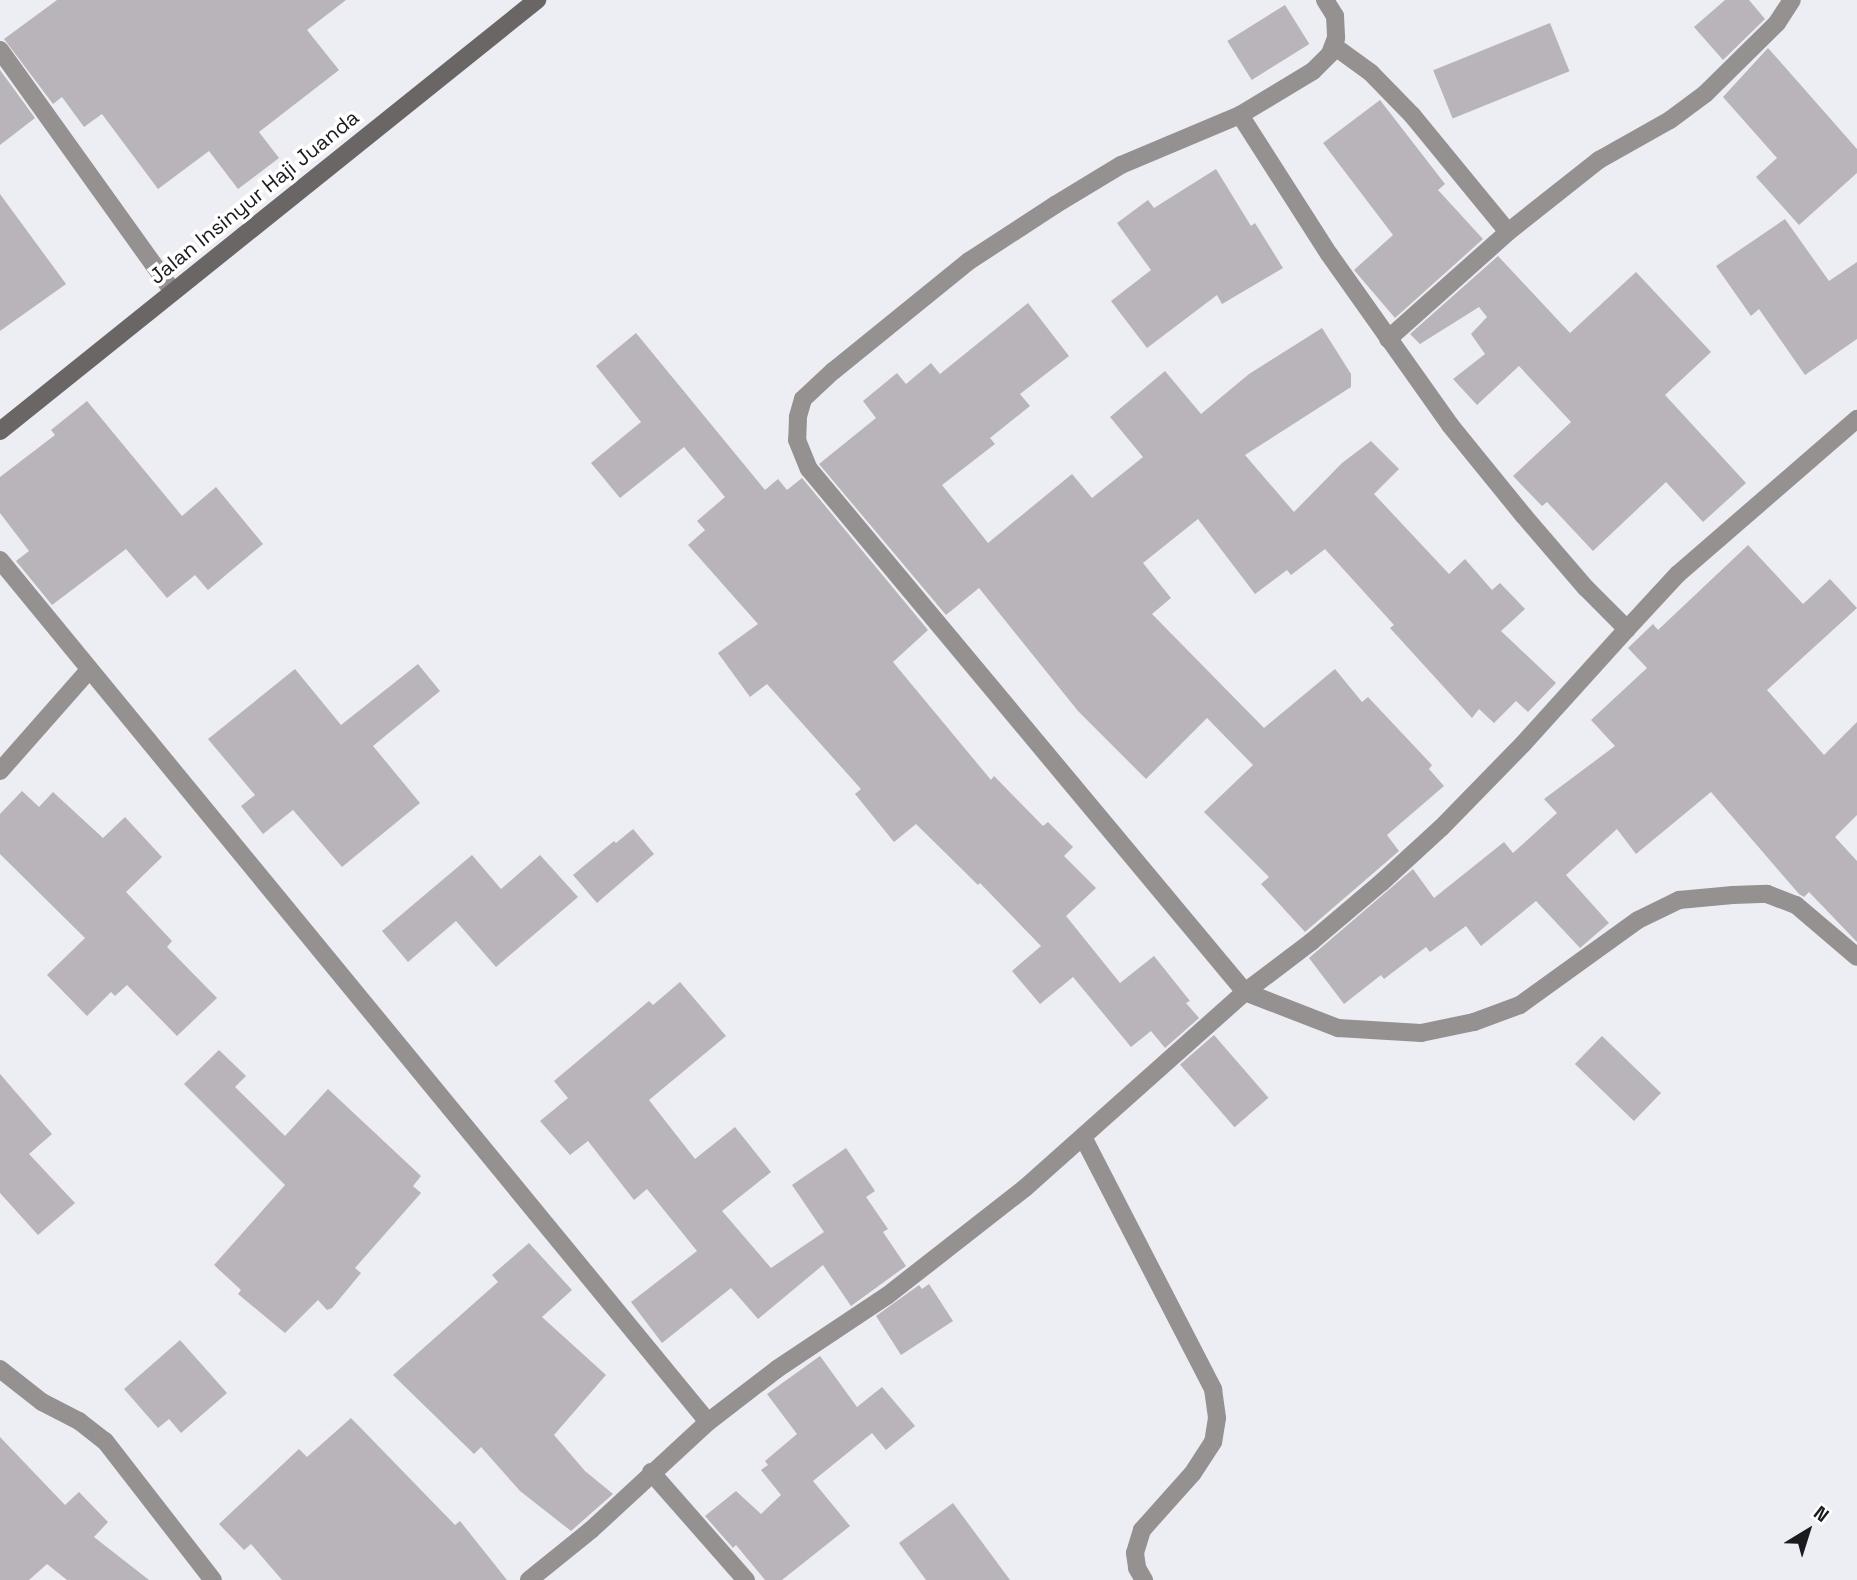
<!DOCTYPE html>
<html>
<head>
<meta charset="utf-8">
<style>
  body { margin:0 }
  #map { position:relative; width:1857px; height:1580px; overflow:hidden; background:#ededf4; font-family:"Space Grotesk",sans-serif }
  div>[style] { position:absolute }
  .building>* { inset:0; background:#b9b4b9; transform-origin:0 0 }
  .street>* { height:18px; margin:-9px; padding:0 9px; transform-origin:9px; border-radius:9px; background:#959191 }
  .secondary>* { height:18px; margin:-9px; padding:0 9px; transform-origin:9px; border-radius:9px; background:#6a6665 }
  span { translate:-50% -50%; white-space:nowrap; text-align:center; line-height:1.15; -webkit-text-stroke:7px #fff; paint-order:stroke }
  .street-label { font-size:21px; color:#1b1b1e }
  .north { position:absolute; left:1773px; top:1496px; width:70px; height:70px; -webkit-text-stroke:5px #fff; paint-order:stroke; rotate:38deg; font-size:19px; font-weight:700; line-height:28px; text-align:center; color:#1b1b1e }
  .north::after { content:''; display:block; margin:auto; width:24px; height:32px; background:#1b1b1e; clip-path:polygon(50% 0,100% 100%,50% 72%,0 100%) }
</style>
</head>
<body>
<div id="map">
  <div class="building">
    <i style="clip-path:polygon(57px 0,346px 0,307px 30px,339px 70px,259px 132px,279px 158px,238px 189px,209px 151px,158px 189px,102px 114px,84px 127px,62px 97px,53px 104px,4px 39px)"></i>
    <i style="clip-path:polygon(1725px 0,1749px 0,1765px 19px,1723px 60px,1694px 27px)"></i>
    <i style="left:1285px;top:5px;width:46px;height:68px;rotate:58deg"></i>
    <i style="left:1550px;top:23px;width:52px;height:126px;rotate:68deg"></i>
    <i style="clip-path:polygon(1768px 48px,1857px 149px,1857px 173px,1799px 225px,1756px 177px,1777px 158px,1723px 97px)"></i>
    <i style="clip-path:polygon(0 70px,35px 118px,0 145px)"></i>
    <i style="clip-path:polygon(1380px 100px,1445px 184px,1438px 190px,1483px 239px,1395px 318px,1354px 270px,1393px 235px,1323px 143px)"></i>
    <i style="clip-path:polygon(1216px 169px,1251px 226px,1255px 223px,1283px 268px,1222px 304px,1217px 295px,1147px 348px,1111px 301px,1151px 270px,1117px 223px,1148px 200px,1154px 208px)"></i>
    <i style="clip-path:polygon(0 194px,66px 284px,0 331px)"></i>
    <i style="clip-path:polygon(1785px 219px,1829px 281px,1857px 262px,1857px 339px,1805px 375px,1759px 309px,1751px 316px,1716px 266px)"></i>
    <i style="clip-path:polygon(1498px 256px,1570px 333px,1636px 272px,1711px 352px,1665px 395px,1746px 483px,1703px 522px,1666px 482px,1593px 551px,1547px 502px,1542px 506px,1513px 476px,1571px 422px,1519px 366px,1477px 405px,1453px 379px,1485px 354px,1471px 334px,1487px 317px,1479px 307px,1420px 344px,1410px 334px)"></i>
    <i style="clip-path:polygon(1028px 303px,1069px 356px,1020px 394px,1030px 406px,990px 438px,995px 444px,942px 485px,988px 543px,1072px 474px,1092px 498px,1143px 457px,1110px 417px,1165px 371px,1201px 414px,1249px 374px,1322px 328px,1351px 374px,1351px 387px,1245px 455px,1294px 512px,1342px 463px,1371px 441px,1399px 469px,1374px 494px,1449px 574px,1465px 559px,1492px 590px,1500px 583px,1525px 609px,1501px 631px,1556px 683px,1528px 712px,1516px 701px,1494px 723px,1479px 709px,1472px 718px,1390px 628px,1394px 625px,1325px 549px,1291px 575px,1287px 570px,1255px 594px,1198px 519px,1143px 563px,1171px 598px,1152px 614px,1264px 728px,1335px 669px,1362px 702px,1368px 697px,1432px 765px,1429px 769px,1444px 786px,1387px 835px,1399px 851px,1305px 932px,1261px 884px,1269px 877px,1204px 812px,1253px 765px,1207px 718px,1146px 779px,1078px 711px,979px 588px,946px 615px,819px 464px,876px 418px,863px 401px,897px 373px,906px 384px,931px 363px,940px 374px)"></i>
    <i style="clip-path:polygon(636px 333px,765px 490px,778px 479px,787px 490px,802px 478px,928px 630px,893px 662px,991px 780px,994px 776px,1043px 826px,1048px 822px,1073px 847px,1064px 856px,1096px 888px,1066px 916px,1120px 983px,1154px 956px,1190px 1001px,1186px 1003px,1199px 1018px,1165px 1048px,1151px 1031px,1131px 1047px,1073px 977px,1040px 1004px,1012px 971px,1041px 946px,980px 883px,978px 885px,916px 824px,894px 842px,855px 794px,861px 789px,767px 684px,750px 697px,718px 653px,758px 624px,688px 545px,705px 530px,697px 521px,725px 497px,684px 447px,620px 498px,591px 463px,641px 422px,596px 366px)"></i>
    <i style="clip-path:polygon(87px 401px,182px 516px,216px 487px,263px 544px,208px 590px,195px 575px,167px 598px,126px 549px,52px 605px,16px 561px,29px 551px,0 513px,0 477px,55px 435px,51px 430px)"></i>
    <i style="clip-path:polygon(1748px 545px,1803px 604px,1830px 579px,1857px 608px,1767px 690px,1824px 755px,1857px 722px,1857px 815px,1835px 837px,1857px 861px,1857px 942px,1809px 892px,1804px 897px,1799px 894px,1711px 792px,1636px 854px,1617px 829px,1566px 875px,1609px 923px,1580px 948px,1536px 901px,1481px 946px,1466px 926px,1430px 952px,1426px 947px,1384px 979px,1381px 975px,1344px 1004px,1309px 958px,1413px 869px,1434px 898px,1504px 842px,1513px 853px,1557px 813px,1544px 799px,1615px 746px,1591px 720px,1647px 668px,1628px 648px,1653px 624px,1658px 630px)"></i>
    <i style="clip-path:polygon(418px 664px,440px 691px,373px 746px,420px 803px,342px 867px,293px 810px,263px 834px,241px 806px,255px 795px,208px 739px,295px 669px,341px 725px)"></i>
    <i style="clip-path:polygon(22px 791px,39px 807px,53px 792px,103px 838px,125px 817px,162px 857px,126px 892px,172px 941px,167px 947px,217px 998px,177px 1036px,127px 985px,115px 996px,111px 992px,87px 1016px,47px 975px,85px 938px,0 854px,0 814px)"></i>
    <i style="clip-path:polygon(633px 829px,654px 854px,597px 903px,573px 875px,614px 841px,616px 843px)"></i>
    <i style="clip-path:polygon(472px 855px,501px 889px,540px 855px,578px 897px,496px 967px,456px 921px,408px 962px,382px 931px)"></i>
    <i style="clip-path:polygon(680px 982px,726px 1036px,649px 1100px,695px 1159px,735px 1127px,771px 1172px,722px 1211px,771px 1268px,824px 1232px,792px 1185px,846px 1148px,875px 1191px,866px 1197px,888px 1229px,883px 1232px,906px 1266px,851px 1306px,823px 1265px,758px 1319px,731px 1288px,662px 1343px,631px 1302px,697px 1251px,647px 1189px,634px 1200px,588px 1141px,570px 1155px,540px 1121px,568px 1098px,554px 1081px,649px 1001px,653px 1005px)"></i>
    <i style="left:1214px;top:1035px;width:83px;height:45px;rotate:49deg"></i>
    <i style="left:1602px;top:1036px;width:82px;height:39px;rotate:44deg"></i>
    <i style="clip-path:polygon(219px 1050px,246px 1076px,235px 1087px,285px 1136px,328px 1089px,421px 1176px,413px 1186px,421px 1193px,355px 1268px,361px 1273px,332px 1308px,327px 1310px,318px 1300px,285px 1333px,238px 1294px,241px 1290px,214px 1265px,285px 1185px,184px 1084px)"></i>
    <i style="clip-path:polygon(0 1074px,52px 1134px,29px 1154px,75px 1203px,38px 1235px,0 1193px)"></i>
    <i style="clip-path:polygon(529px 1243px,572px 1290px,542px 1317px,606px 1375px,554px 1435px,585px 1471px,613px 1494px,571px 1531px,520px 1491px,481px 1447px,474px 1454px,393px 1375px,498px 1282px,492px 1275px)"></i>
    <i style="clip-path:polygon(929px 1284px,953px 1321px,901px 1355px,876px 1316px,919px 1285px,922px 1289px)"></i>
    <i style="clip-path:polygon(180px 1340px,227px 1393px,181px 1433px,169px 1419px,158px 1428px,124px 1389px)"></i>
    <i style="clip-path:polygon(820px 1356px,857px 1407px,882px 1387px,915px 1426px,886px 1450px,872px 1433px,813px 1481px,850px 1526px,782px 1580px,765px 1580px,736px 1545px,733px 1548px,705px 1516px,736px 1491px,761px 1514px,781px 1495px,761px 1470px,768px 1465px,765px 1461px,797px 1434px,767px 1394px)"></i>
    <i style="clip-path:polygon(351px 1418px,455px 1525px,460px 1521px,507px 1580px,282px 1580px,251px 1544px,244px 1550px,219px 1524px,299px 1449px,307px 1457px)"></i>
    <i style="clip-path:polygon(0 1437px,65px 1505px,79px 1492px,108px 1522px,94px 1537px,149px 1580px,67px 1580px,47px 1564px,29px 1580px,0 1580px)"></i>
    <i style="clip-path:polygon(953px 1503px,1010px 1580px,926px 1580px,899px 1543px)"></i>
  </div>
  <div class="street">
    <i style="left:1325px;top:0;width:19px;rotate:58deg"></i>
    <i style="left:1335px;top:16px;width:22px;rotate:87deg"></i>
    <i style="left:1336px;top:38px;width:17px;rotate:111deg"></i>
    <i style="left:1330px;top:54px;width:24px;rotate:135deg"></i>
    <i style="left:1313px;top:71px;width:85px;rotate:148.9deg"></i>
    <i style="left:1240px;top:115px;width:165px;rotate:57.4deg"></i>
    <i style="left:1329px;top:254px;width:209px;rotate:54.7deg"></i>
    <i style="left:1450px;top:425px;width:117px;rotate:50.9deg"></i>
    <i style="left:1524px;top:516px;width:95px;rotate:49.3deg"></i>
    <i style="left:1586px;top:588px;width:58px;rotate:45deg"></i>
    <i style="left:1627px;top:629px;width:75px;rotate:-47.2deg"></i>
    <i style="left:1678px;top:574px;width:237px;rotate:-40.9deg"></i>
    <i style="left:1334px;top:46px;width:46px;rotate:36.1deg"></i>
    <i style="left:1371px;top:73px;width:59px;rotate:45.7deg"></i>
    <i style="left:1412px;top:115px;width:151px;rotate:50.6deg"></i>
    <i style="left:0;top:50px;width:297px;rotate:54.4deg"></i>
    <i style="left:1240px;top:115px;width:129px;rotate:157.2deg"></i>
    <i style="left:1121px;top:165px;width:77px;rotate:148.8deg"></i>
    <i style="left:1055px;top:205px;width:103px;rotate:146.9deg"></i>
    <i style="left:969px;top:261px;width:175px;rotate:141deg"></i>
    <i style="left:833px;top:371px;width:41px;rotate:137deg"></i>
    <i style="left:803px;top:399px;width:19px;rotate:106deg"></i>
    <i style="left:798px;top:417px;width:23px;rotate:92deg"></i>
    <i style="left:797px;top:440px;width:31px;rotate:68deg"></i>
    <i style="left:809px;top:469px;width:681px;rotate:50.18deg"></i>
    <i style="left:1245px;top:992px;width:100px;rotate:21.2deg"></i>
    <i style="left:1338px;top:1028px;width:83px;rotate:3.4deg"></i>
    <i style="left:1421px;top:1033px;width:54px;rotate:-11.7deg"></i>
    <i style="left:1474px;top:1022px;width:49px;rotate:-20.3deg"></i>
    <i style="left:1520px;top:1005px;width:145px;rotate:-35.8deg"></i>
    <i style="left:1638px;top:920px;width:46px;rotate:-26deg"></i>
    <i style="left:1679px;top:900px;width:54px;rotate:-5.3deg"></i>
    <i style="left:1733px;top:895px;width:34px;rotate:-2deg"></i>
    <i style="left:1767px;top:894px;width:31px;rotate:21deg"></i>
    <i style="left:1796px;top:905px;width:80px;rotate:40.4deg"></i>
    <i style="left:1388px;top:339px;width:161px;rotate:-41.7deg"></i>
    <i style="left:1508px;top:232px;width:116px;rotate:-38.4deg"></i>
    <i style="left:1599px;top:160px;width:81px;rotate:-29.4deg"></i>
    <i style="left:1670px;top:120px;width:44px;rotate:-36.6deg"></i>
    <i style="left:1705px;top:94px;width:101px;rotate:-44.6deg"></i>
    <i style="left:1777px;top:23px;width:27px;rotate:-57deg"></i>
    <i style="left:0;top:560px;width:1115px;rotate:50.6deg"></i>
    <i style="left:0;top:771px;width:135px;rotate:-48.6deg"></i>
    <i style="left:1083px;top:1137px;width:284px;rotate:62.7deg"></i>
    <i style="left:1213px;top:1389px;width:29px;rotate:82deg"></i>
    <i style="left:1217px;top:1418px;width:24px;rotate:99deg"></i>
    <i style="left:1213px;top:1442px;width:38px;rotate:123deg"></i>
    <i style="left:1192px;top:1474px;width:75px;rotate:131.8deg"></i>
    <i style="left:1142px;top:1530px;width:24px;rotate:107deg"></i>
    <i style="left:1135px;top:1553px;width:15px;rotate:82deg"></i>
    <i style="left:1137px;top:1568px;width:14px;rotate:60deg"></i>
    <i style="left:0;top:1369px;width:53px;rotate:38.2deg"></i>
    <i style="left:42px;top:1402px;width:42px;rotate:27.2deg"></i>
    <i style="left:79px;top:1421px;width:33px;rotate:38deg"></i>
    <i style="left:105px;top:1441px;width:176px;rotate:52.2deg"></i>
    <i style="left:651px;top:1472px;width:144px;rotate:48.7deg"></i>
    <i style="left:529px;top:1580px;width:80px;rotate:-38.9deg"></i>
    <i style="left:591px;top:1530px;width:159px;rotate:-42.7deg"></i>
    <i style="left:708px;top:1422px;width:87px;rotate:-37.5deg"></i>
    <i style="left:777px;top:1369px;width:133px;rotate:-33.7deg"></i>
    <i style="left:888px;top:1295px;width:174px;rotate:-38deg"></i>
    <i style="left:1025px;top:1188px;width:295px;rotate:-41.7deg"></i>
    <i style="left:1245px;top:992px;width:83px;rotate:-37.1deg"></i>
    <i style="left:1311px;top:942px;width:93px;rotate:-40.2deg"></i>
    <i style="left:1382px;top:882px;width:80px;rotate:-42.5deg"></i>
    <i style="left:1441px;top:828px;width:117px;rotate:-45.7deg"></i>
    <i style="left:1523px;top:744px;width:155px;rotate:-47.9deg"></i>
  </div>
  <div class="secondary">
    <i style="left:0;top:431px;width:689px;rotate:-38.75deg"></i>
  </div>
  <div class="street-label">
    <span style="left:254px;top:197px;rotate:-39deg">Jalan Insinyur Haji Juanda</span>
  </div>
  <div class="north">N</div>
</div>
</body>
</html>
